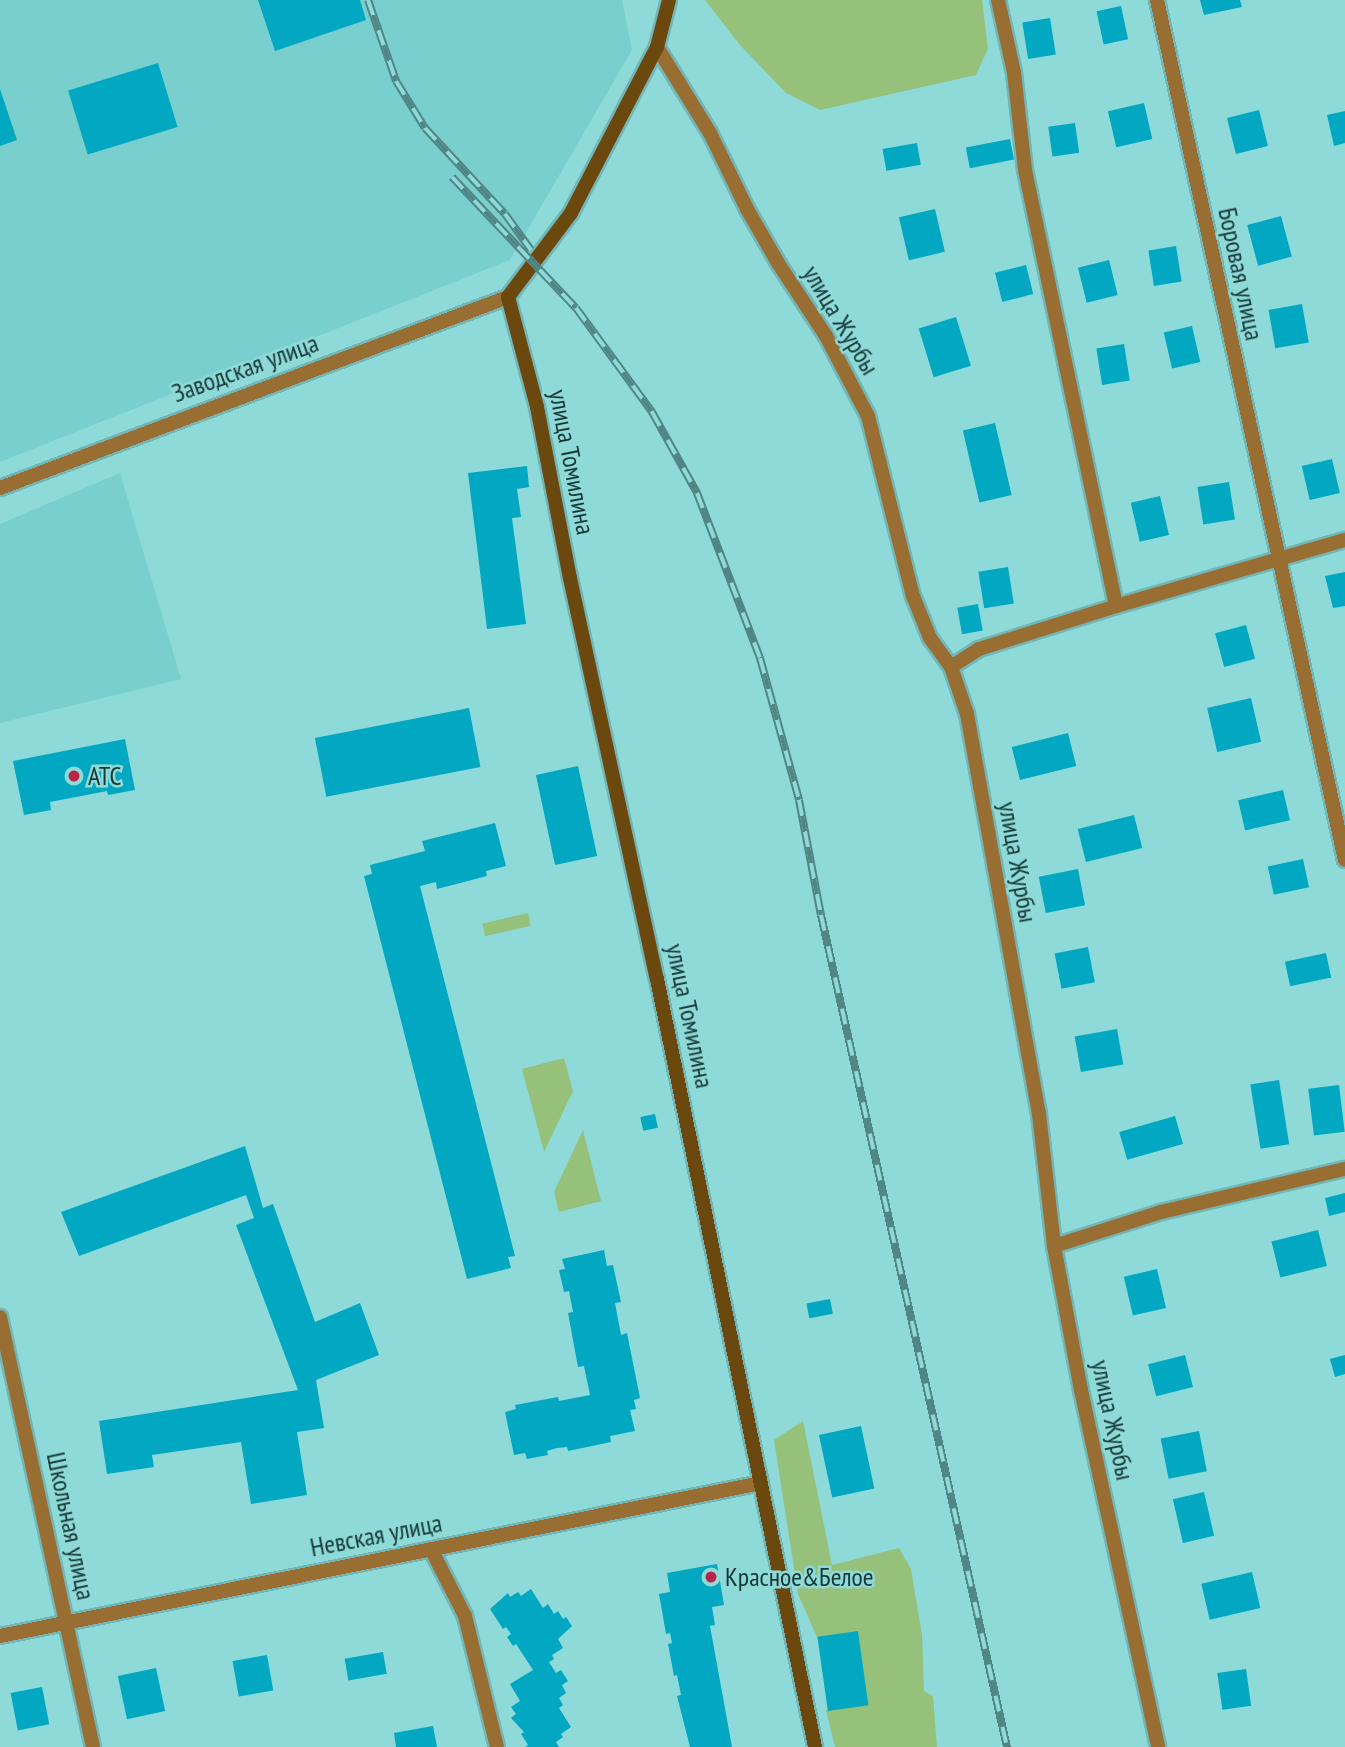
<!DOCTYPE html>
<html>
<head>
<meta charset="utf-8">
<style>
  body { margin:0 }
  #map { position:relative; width:1345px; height:1747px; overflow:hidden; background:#8edad9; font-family:"PT Sans Narrow",sans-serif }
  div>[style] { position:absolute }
  .built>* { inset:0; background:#79cfce }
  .green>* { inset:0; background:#95c17a; transform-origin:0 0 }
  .building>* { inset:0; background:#02a7c1; transform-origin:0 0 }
  .roads { filter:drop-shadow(2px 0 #74b6b5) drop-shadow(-2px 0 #74b6b5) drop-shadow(0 2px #74b6b5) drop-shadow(0 -2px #74b6b5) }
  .street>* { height:14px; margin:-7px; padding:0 7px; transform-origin:7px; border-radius:7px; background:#986e32 }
  .secondary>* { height:14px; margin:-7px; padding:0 7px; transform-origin:7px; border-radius:7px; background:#6b480e }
  .rail>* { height:8px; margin-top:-4px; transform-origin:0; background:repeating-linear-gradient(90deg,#8edad9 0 16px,#508685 0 32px); box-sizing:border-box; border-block:2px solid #508685 }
  .dots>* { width:19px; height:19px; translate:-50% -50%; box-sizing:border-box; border:4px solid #8edad9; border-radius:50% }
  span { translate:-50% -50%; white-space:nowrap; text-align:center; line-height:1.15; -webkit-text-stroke:5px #8edad9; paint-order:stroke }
  .street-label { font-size:26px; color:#173737 }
  .poi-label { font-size:26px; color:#173737 }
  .left { translate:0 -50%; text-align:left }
</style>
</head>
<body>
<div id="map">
  <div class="built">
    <i style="clip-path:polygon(0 0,622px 0,632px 50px,510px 260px,0 462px)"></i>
    <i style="clip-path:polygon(120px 473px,181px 679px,0 723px,0 524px)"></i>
  </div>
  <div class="green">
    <i style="clip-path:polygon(705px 0,982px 0,988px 49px,976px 75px,820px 110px,786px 93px,740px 45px)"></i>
    <i style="left:528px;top:913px;width:13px;height:47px;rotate:77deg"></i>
    <i style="clip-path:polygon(564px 1058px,573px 1091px,544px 1152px,522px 1069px)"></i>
    <i style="clip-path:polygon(583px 1130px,601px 1201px,559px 1212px,554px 1192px)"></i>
    <i style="clip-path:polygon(803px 1421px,832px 1565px,899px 1548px,911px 1569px,922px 1635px,924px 1691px,933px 1696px,937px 1747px,835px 1747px,826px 1710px,868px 1704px,858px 1632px,817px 1637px,798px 1594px,774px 1440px)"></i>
  </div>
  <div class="building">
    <i style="clip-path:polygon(258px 0,360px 0,366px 20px,275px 51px)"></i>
    <i style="clip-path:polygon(1200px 0,1240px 0,1242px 7px,1204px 15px)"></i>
    <i style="left:1121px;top:6px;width:34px;height:25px;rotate:78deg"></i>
    <i style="left:1050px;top:18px;width:37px;height:28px;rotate:81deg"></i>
    <i style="left:158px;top:63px;width:67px;height:94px;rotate:73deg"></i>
    <i style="clip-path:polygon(0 89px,17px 140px,0 146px)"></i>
    <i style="left:1144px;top:103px;width:37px;height:37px;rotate:77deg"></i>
    <i style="left:1259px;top:110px;width:37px;height:33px;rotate:76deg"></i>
    <i style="clip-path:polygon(1345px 111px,1345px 143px,1334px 146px,1327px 115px)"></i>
    <i style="left:1075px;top:123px;width:30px;height:27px;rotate:82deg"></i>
    <i style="left:1010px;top:139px;width:21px;height:45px;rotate:79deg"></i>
    <i style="left:917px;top:143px;width:22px;height:35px;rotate:80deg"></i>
    <i style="left:935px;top:209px;width:44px;height:37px;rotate:77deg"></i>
    <i style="left:1281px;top:216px;width:42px;height:35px;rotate:75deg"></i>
    <i style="left:1176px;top:246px;width:36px;height:28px;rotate:81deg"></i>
    <i style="left:1109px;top:260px;width:36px;height:32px;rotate:76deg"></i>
    <i style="left:1026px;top:265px;width:30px;height:32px;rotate:76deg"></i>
    <i style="left:1302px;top:304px;width:39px;height:34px;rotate:80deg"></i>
    <i style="left:956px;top:317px;width:51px;height:39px;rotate:73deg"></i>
    <i style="left:1192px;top:326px;width:37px;height:29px;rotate:77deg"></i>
    <i style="left:1124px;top:344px;width:37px;height:28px;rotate:81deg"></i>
    <i style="left:995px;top:423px;width:74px;height:33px;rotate:77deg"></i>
    <i style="left:1332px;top:459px;width:35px;height:31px;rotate:77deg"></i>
    <i style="clip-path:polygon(527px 466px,529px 487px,517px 489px,521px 517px,512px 518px,526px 624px,487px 629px,468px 473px)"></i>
    <i style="left:1229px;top:482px;width:38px;height:32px;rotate:81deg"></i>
    <i style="left:1160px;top:496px;width:40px;height:30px;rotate:77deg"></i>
    <i style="left:1008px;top:567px;width:37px;height:30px;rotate:81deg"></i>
    <i style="clip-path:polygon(1345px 572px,1345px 606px,1333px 608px,1325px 576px)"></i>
    <i style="left:978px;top:604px;width:27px;height:21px;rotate:80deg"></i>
    <i style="left:1246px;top:625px;width:35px;height:32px;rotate:75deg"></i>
    <i style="left:1251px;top:698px;width:45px;height:45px;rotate:77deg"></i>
    <i style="left:469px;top:708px;width:60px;height:157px;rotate:79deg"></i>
    <i style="left:1068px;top:733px;width:34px;height:58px;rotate:76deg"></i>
    <i style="clip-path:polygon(125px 739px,135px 790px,108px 795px,107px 791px,50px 802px,51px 810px,24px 815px,13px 761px)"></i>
    <i style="left:578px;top:766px;width:92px;height:43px;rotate:78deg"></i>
    <i style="left:1283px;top:790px;width:31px;height:46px;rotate:77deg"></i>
    <i style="left:1134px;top:815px;width:34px;height:58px;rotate:76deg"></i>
    <i style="clip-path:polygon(495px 823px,506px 866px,486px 871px,487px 876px,437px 889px,436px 882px,420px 886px,515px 1256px,508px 1257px,511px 1268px,467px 1279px,364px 876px,372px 874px,370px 865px,425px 851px,422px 841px)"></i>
    <i style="left:1303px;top:859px;width:29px;height:36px;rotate:78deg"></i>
    <i style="left:1078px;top:869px;width:37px;height:40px;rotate:79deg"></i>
    <i style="left:1088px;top:947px;width:36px;height:34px;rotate:79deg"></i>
    <i style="left:1326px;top:953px;width:25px;height:42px;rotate:78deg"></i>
    <i style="left:1117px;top:1029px;width:36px;height:43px;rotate:80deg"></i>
    <i style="left:1279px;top:1080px;width:65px;height:29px;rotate:81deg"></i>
    <i style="left:1339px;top:1085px;width:47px;height:31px;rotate:83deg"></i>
    <i style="left:655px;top:1114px;width:14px;height:15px;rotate:78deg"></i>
    <i style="left:1175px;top:1116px;width:29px;height:58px;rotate:74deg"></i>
    <i style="clip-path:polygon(245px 1146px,263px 1208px,273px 1204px,315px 1322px,360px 1303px,379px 1355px,316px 1380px,324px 1428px,297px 1432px,307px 1495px,251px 1504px,241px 1442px,152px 1455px,154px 1467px,107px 1474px,99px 1421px,298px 1390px,236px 1225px,254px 1218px,246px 1195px,79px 1256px,61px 1212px)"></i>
    <i style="clip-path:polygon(1345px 1193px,1345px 1212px,1329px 1216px,1325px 1198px)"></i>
    <i style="left:1318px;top:1230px;width:37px;height:48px;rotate:76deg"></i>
    <i style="clip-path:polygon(604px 1250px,607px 1266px,613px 1265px,621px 1302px,615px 1303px,621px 1335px,627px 1333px,640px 1398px,634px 1400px,636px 1409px,630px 1410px,635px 1431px,610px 1436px,611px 1442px,568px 1451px,567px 1447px,557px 1448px,547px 1451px,548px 1455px,527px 1459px,525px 1453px,514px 1455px,505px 1412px,516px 1409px,515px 1405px,558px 1397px,559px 1401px,590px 1395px,584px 1366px,578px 1367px,568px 1313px,573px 1312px,569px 1291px,564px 1292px,559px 1270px,565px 1269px,562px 1259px)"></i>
    <i style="left:1157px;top:1269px;width:40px;height:34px;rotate:77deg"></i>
    <i style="left:830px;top:1299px;width:15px;height:24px;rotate:79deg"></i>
    <i style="left:1185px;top:1355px;width:33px;height:38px;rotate:76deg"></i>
    <i style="clip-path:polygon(1345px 1355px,1345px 1374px,1335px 1377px,1330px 1359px)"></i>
    <i style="left:861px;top:1426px;width:64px;height:43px;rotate:78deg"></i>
    <i style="left:1199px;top:1431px;width:41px;height:39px;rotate:79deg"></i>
    <i style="left:1204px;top:1492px;width:45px;height:32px;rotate:77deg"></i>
    <i style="clip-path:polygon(717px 1564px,724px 1605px,712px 1607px,715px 1625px,710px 1626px,732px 1747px,690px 1747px,677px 1696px,681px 1695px,677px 1675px,674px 1676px,668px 1644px,672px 1643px,670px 1633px,666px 1634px,659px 1594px,670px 1592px,667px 1573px)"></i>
    <i style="left:1252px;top:1572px;width:37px;height:52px;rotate:77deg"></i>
    <i style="clip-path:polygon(531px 1589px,543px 1608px,548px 1604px,554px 1614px,558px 1611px,563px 1619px,566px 1617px,572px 1626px,558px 1639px,563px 1648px,552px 1655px,554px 1659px,549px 1662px,556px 1673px,561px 1670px,568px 1681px,562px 1685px,566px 1693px,559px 1698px,563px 1705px,559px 1708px,571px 1727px,561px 1734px,563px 1737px,556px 1742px,559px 1747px,525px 1747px,528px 1745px,521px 1734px,524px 1732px,511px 1718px,516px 1714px,511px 1707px,520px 1701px,510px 1684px,533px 1670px,516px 1644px,513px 1646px,507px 1637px,511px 1634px,506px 1627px,503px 1629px,490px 1609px,508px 1593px,510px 1597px,518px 1592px,521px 1596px)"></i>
    <i style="left:858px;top:1631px;width:75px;height:41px;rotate:82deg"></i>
    <i style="left:383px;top:1652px;width:22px;height:39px;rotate:80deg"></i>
    <i style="left:267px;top:1655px;width:36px;height:35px;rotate:80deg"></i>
    <i style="left:156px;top:1668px;width:44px;height:39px;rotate:78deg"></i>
    <i style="left:1246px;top:1669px;width:37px;height:29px;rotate:82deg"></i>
    <i style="left:42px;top:1687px;width:38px;height:32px;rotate:79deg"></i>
    <i style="clip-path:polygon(433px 1726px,437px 1747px,396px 1747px,394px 1733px)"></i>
  </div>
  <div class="roads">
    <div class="street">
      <i style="left:998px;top:0;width:75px;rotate:77.6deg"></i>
      <i style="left:1014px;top:73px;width:98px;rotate:83.5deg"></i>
      <i style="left:1025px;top:170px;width:445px;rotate:78.2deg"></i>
      <i style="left:1157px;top:0;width:880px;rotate:77.67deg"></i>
      <i style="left:657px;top:47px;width:101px;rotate:58.4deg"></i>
      <i style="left:710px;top:133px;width:85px;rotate:64deg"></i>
      <i style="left:747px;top:209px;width:62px;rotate:60.1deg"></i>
      <i style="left:778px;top:263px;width:87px;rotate:56.7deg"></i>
      <i style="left:826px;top:336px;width:90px;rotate:62.3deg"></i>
      <i style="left:868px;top:416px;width:186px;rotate:76deg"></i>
      <i style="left:913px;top:596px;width:45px;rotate:68deg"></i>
      <i style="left:930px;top:638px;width:36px;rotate:54deg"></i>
      <i style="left:951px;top:667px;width:50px;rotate:71.2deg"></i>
      <i style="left:967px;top:714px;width:406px;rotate:79.8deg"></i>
      <i style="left:1039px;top:1114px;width:133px;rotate:83.5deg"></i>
      <i style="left:1054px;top:1246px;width:147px;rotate:79.4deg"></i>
      <i style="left:1081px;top:1390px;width:365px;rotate:77.8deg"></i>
      <i style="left:0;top:488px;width:543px;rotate:-20.61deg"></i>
      <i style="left:951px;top:667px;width:33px;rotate:-33deg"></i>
      <i style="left:979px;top:649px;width:144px;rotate:-17.4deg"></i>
      <i style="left:1116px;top:606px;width:238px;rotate:-16.1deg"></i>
      <i style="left:1054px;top:1246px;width:112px;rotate:-17.6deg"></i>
      <i style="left:1161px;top:1212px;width:189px;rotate:-13.2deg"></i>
      <i style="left:0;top:1317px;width:440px;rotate:77.8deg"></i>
      <i style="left:431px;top:1549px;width:75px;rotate:63.1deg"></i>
      <i style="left:465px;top:1616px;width:135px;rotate:76.3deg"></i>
      <i style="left:0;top:1636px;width:776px;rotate:-11.37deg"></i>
    </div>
    <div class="secondary">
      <i style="left:669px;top:0;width:49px;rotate:104.3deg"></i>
      <i style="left:657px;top:47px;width:187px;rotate:117.4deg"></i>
      <i style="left:571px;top:213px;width:105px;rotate:126.9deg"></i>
      <i style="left:508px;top:297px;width:114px;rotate:75.2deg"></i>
      <i style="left:537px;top:407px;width:174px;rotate:79.1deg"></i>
      <i style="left:570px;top:578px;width:410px;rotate:77.8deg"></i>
      <i style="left:657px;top:979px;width:784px;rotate:78.37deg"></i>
    </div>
  </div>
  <div class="rail">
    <i style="left:368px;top:0;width:86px;rotate:70.9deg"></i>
    <i style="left:396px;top:81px;width:55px;rotate:58.3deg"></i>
    <i style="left:425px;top:128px;width:117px;rotate:47.1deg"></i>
    <i style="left:505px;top:214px;width:44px;rotate:54.2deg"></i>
    <i style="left:452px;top:177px;width:180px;rotate:46.6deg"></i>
    <i style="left:576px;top:308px;width:129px;rotate:53.8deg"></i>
    <i style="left:652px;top:412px;width:93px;rotate:60.9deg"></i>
    <i style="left:697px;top:493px;width:177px;rotate:69.1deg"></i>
    <i style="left:760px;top:658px;width:147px;rotate:74.6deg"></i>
    <i style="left:799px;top:800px;width:117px;rotate:79.2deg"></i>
    <i style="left:821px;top:915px;width:853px;rotate:77.4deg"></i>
  </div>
  <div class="dots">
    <i style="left:74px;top:776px;background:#b82747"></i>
    <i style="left:711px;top:1577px;background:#b82747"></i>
  </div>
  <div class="street-label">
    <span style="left:1241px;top:274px;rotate:78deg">Боровая улица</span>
    <span style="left:841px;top:320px;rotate:59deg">улица Журбы</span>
    <span style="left:245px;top:368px;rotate:-20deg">Заводская улица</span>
    <span style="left:572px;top:462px;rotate:79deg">улица Томилина</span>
    <span style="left:1018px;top:862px;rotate:80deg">улица Журбы</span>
    <span style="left:690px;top:1016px;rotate:78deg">улица Томилина</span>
    <span style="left:1113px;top:1420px;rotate:78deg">улица Журбы</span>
    <span style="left:71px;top:1526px;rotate:78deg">Школьная улица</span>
    <span style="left:376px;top:1535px;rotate:-11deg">Невская улица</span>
  </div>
  <div class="poi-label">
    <span class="left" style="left:88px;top:776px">АТС</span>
    <span class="left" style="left:725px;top:1577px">Красное&amp;Белое</span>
  </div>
</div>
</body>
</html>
